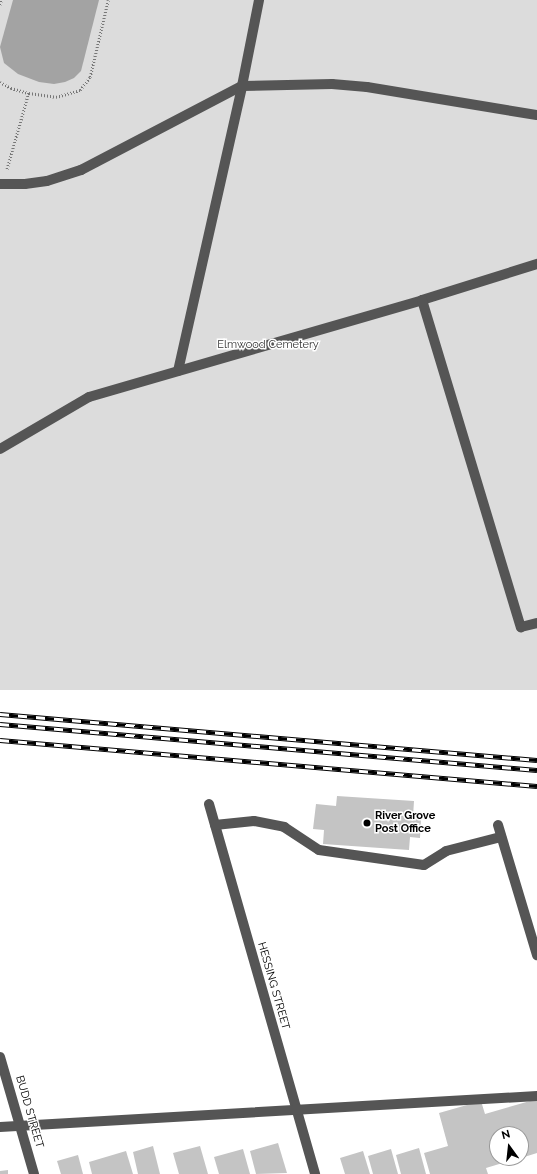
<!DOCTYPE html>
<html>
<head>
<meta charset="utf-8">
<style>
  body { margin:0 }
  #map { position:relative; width:537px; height:1174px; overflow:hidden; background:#fff; font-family:Raleway,sans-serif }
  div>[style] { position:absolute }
  .green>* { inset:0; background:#dcdcdc; transform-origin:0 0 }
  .water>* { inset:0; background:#a3a3a3 }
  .building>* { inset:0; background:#c4c4c4 }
  .path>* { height:2.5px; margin-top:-1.25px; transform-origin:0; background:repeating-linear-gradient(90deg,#777 0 1px,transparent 0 3px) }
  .minor>* { height:10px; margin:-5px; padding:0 5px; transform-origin:5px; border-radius:5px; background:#555 }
  .rail>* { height:4.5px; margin-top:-2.25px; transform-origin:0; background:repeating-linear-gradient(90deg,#fff 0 9px,#000 0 18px); box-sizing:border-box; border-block:1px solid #000 }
  .dots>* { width:11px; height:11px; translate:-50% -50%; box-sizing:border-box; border:2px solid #fff; border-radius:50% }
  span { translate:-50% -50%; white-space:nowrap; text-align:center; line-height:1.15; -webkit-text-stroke:3px #fff; paint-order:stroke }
  .park-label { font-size:11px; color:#333 }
  .poi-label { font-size:11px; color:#000; font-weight:700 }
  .left { translate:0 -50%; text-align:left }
  .street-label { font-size:11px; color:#000 }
  .north { position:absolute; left:489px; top:1126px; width:40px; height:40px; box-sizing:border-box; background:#fff; border:1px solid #999; border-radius:50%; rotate:345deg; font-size:11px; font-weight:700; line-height:16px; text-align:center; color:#000 }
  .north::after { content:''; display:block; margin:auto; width:14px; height:18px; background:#000; clip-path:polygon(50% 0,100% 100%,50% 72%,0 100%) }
</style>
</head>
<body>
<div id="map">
  <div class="green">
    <i style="left:0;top:0;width:537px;height:690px"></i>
  </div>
  <div class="water">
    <i style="clip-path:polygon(13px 0,99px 0,81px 71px,74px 78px,65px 82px,54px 84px,39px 82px,18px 74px,4px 63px,0 47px)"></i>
  </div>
  <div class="building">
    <i style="clip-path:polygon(337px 796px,414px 801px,413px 817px,421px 818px,420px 838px,410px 837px,409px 850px,323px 844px,324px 830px,313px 829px,316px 804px,336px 806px)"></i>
    <i style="clip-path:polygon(537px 1099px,537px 1153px,521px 1158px,521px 1134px,497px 1134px,497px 1158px,519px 1158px,486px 1168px,488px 1174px,430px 1174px,424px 1153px,448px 1146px,439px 1113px,481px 1101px,485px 1114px)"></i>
    <i style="clip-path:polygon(278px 1143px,287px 1173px,256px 1174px,250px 1151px)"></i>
    <i style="clip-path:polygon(153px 1146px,160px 1174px,138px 1174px,133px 1152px)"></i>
    <i style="clip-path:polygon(200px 1146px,208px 1174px,179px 1174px,173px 1153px)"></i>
    <i style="clip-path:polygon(419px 1148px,426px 1174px,401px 1174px,396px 1155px)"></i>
    <i style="clip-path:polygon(243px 1149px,250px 1174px,219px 1174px,214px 1157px)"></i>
    <i style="clip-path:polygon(391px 1149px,398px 1174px,373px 1174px,368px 1156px)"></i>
    <i style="clip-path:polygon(126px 1151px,133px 1174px,92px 1174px,89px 1162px)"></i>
    <i style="clip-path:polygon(363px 1151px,370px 1174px,345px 1174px,340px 1158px)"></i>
    <i style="clip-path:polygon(78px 1155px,83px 1174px,61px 1174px,57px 1161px)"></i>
    <i style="clip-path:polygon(8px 1170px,8px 1174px,0 1174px,0 1171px)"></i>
  </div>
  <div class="path">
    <i style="left:0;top:5px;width:5px;rotate:-79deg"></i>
    <i style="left:0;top:82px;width:13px;rotate:29deg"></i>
    <i style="left:11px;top:88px;width:19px;rotate:16deg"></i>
    <i style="left:29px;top:93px;width:80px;rotate:105.9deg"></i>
    <i style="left:29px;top:93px;width:27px;rotate:8deg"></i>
    <i style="left:56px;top:97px;width:25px;rotate:-16deg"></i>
    <i style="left:80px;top:90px;width:16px;rotate:-52deg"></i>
    <i style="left:90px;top:77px;width:79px;rotate:-76.8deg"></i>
  </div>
  <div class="minor">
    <i style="left:0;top:184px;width:25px"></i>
    <i style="left:25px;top:184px;width:22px;rotate:-8deg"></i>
    <i style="left:47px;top:181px;width:36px;rotate:-18deg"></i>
    <i style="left:81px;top:170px;width:182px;rotate:-27.6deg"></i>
    <i style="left:242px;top:86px;width:88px;rotate:-78.8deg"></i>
    <i style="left:422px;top:300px;width:121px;rotate:-17.4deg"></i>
    <i style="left:178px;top:371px;width:292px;rotate:-77.3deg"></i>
    <i style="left:242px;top:86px;width:90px;rotate:-1.3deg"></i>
    <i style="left:332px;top:84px;width:35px;rotate:5deg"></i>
    <i style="left:367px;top:87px;width:172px;rotate:9.4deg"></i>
    <i style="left:0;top:449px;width:103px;rotate:-30.3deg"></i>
    <i style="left:89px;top:397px;width:347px;rotate:-16.2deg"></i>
    <i style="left:422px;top:300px;width:342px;rotate:73.2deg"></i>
    <i style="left:521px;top:627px;width:16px;rotate:-14deg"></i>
    <i style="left:209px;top:804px;width:385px;rotate:74deg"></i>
    <i style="left:215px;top:825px;width:39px;rotate:-6deg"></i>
    <i style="left:254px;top:821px;width:31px;rotate:11deg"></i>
    <i style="left:284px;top:827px;width:42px;rotate:33.3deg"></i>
    <i style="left:319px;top:850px;width:106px;rotate:8.1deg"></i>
    <i style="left:424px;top:865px;width:26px;rotate:-32deg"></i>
    <i style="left:446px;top:851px;width:57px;rotate:-14.3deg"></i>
    <i style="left:498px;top:825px;width:136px;rotate:73.3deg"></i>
    <i style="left:0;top:1057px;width:122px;rotate:73.8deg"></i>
    <i style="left:0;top:1127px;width:538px;rotate:-3.3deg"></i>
  </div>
  <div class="rail">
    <i style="left:0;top:714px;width:539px;rotate:4.9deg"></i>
    <i style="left:0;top:724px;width:539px;rotate:4.9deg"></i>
    <i style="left:0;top:740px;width:539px;rotate:4.9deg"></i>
  </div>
  <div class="dots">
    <i style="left:367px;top:823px;background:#000"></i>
  </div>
  <div class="park-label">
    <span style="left:268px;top:345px">Elmwood Cemetery</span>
  </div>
  <div class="poi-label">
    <span class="left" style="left:375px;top:823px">River Grove<br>Post Office</span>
  </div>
  <div class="street-label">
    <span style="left:273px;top:986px;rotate:74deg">HESSING STREET</span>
    <span style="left:29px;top:1112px;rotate:74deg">BUDD STREET</span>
  </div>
  <div class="north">N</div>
</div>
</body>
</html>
